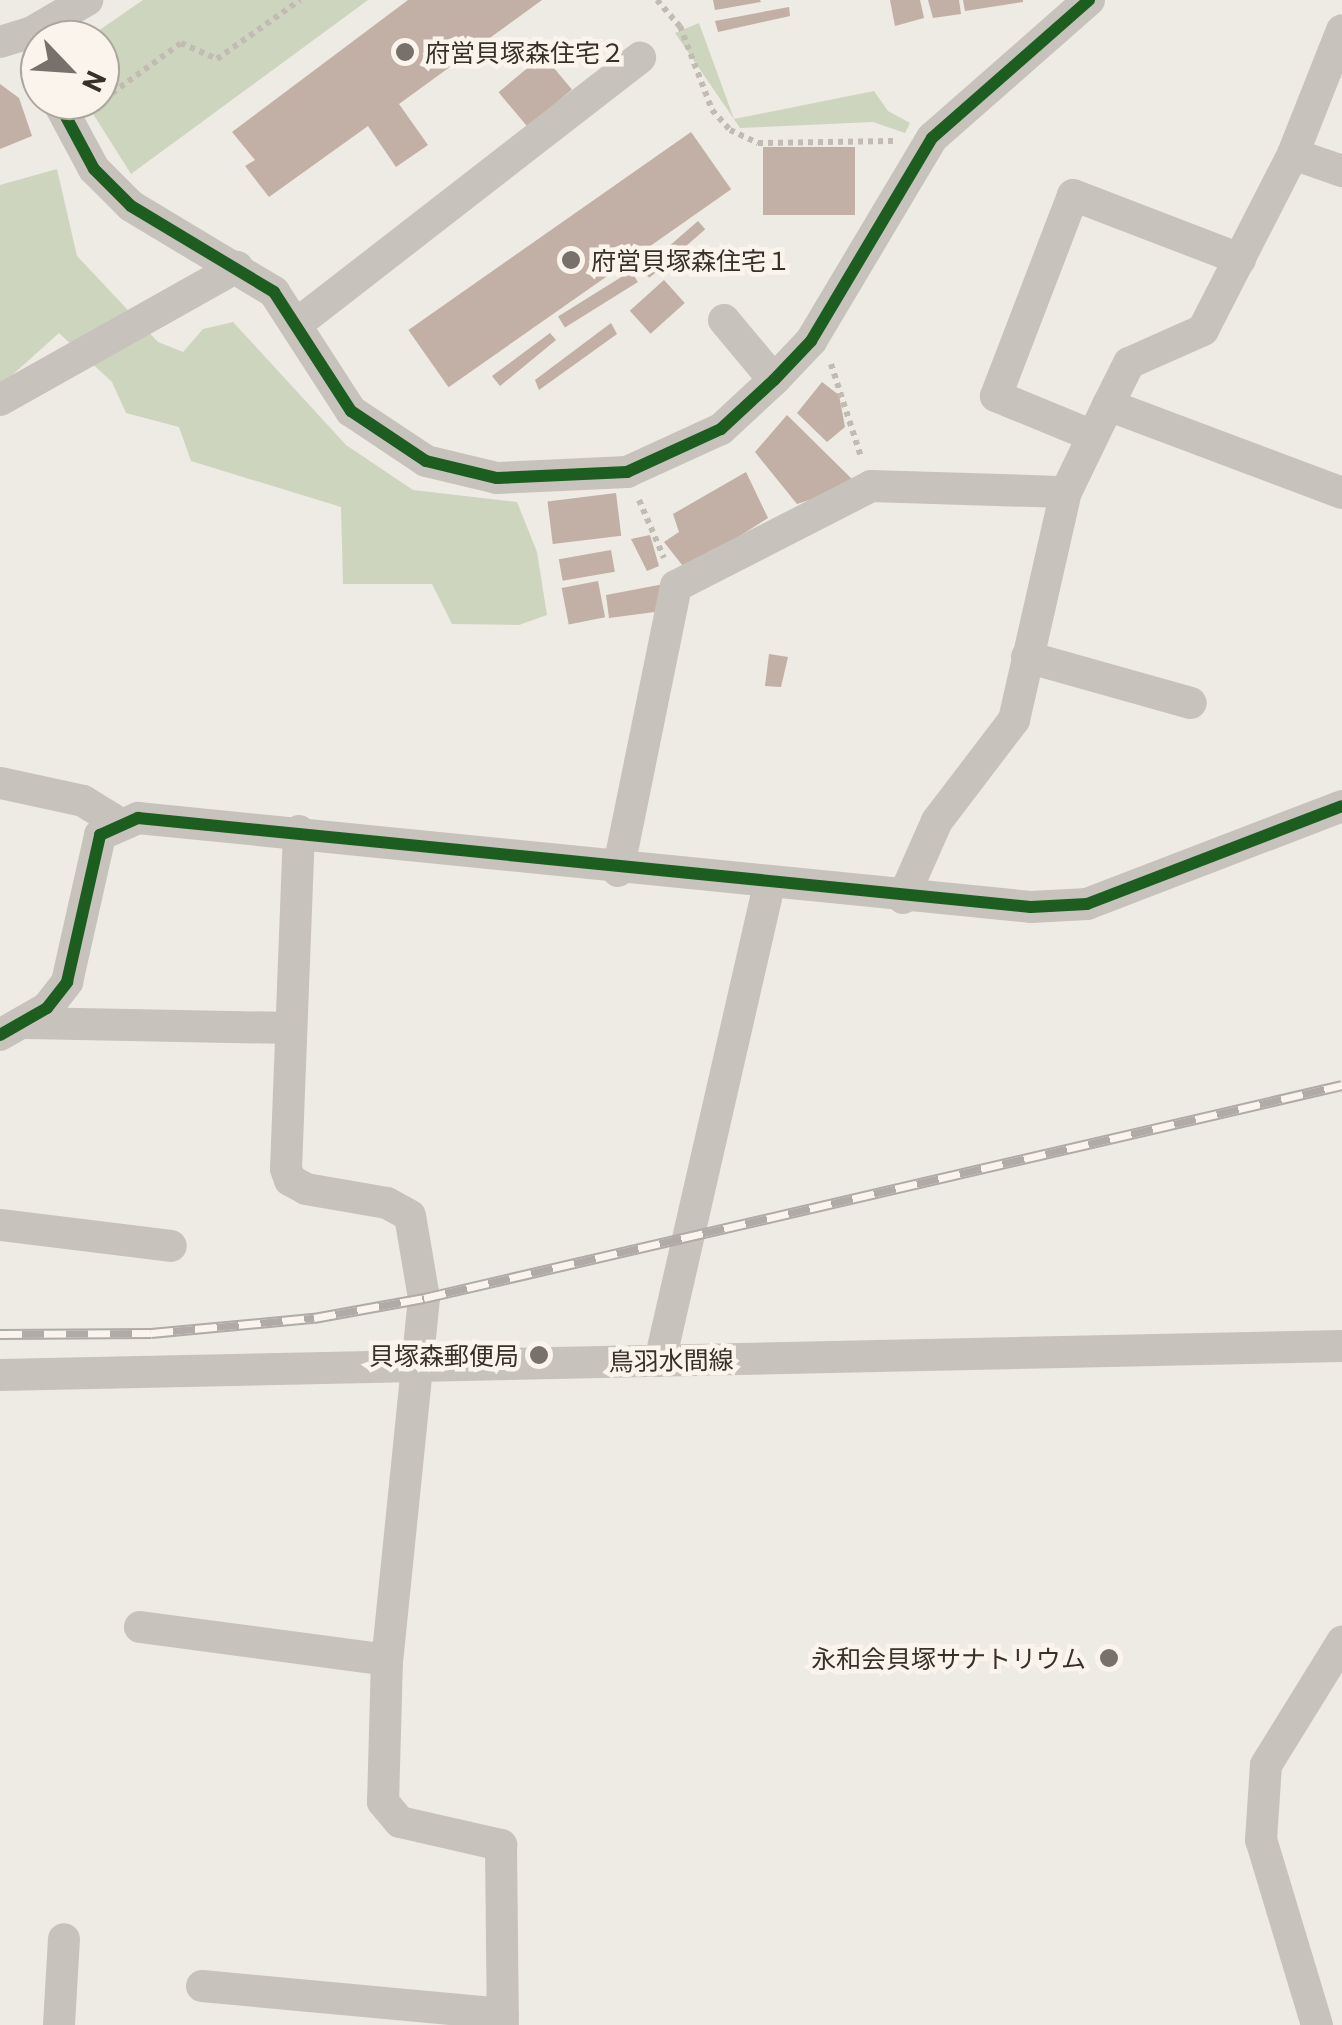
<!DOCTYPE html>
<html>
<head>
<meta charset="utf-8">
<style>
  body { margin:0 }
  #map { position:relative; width:1342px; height:2025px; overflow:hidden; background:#eeeae4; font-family:Barlow,"Noto Sans JP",sans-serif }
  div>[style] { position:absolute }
  .green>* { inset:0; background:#ced5be }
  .building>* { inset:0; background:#c2afa5; transform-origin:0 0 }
  .path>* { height:6px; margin-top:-3px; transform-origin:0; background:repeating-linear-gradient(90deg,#c1bbb4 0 5px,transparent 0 10px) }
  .minor>* { height:32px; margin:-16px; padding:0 16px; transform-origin:16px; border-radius:16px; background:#c8c2bc }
  .rail>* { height:11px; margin-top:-5.5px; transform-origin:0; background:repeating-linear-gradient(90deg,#faf4ec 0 22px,#b0aba6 0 44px); box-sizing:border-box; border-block:2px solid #b0aba6 }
  .cycleway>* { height:12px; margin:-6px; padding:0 6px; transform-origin:6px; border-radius:6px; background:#1b5e20 }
  .dots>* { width:28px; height:28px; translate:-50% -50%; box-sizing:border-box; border:5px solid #faf4ec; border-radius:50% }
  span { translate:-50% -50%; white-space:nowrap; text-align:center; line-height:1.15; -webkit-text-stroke:9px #faf4ec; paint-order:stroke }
  .poi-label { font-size:25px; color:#39302a }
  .left { translate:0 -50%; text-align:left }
  .right { translate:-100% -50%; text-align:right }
  .street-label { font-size:25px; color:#39302a }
  .north { position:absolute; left:20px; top:20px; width:100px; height:100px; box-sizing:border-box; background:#faf4ec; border:2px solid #ada69e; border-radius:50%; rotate:115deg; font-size:28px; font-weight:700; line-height:40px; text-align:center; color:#39302a }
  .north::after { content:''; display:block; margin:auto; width:35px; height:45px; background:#78716b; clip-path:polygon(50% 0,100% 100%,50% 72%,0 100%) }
</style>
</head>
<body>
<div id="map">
  <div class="green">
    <i style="clip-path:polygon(143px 0,368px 0,131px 174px,90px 109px,88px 100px,100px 100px,100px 40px,85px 40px)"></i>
    <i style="clip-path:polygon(699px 23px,734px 119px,874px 91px,888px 111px,910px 123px,905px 133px,873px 122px,740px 128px,675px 33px)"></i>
    <i style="clip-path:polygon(57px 169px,77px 256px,158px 342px,183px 352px,203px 329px,233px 322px,346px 445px,413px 490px,517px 502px,537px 552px,547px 615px,519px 625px,452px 624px,432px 584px,343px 584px,341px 507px,191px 461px,179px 427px,126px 413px,112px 382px,59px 333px,0 386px,0 185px)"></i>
  </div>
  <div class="building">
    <i style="clip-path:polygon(408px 0,542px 0,399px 104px,428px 145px,396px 167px,368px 126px,269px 197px,245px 166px,255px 160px,232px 132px)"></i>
    <i style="clip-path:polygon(713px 0,760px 0,761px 2px,715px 10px)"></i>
    <i style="clip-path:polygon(890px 0,920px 0,924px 18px,895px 26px)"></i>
    <i style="clip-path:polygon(928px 0,959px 0,961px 14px,933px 18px)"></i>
    <i style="clip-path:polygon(963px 0,1023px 0,1023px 2px,965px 11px)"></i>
    <i style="clip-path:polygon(789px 7px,790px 16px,718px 32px,715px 21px)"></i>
    <i style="left:543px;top:55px;width:45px;height:58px;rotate:50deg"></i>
    <i style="clip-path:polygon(0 84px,19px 98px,32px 136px,0 149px)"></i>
    <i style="left:691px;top:132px;width:70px;height:345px;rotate:55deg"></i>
    <i style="left:855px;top:147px;width:68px;height:92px;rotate:90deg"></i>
    <i style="left:698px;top:221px;width:11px;height:74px;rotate:49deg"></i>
    <i style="left:631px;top:271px;width:13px;height:86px;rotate:58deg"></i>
    <i style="left:664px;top:280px;width:31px;height:46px;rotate:48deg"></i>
    <i style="clip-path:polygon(611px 323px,617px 334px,539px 390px,535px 380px)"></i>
    <i style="clip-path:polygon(550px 333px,556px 340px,500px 386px,492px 376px)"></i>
    <i style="clip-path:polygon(822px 382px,839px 395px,845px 427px,827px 442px,797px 413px)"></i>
    <i style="clip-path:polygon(787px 415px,857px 484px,797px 504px,755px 452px)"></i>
    <i style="clip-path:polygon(746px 472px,768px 518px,686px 570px,664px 542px,679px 532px,673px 514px)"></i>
    <i style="left:616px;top:493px;width:43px;height:69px;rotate:83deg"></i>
    <i style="clip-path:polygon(650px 535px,659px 566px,647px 571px,631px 539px)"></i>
    <i style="left:611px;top:550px;width:22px;height:53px;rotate:80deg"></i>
    <i style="left:598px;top:581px;width:37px;height:37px;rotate:79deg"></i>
    <i style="clip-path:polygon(664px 584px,662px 611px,609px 618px,606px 595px)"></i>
    <i style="clip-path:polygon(769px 654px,788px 657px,781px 687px,765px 686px)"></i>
  </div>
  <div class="path">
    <i style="left:657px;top:0;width:35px;rotate:49deg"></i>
    <i style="left:680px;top:26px;width:90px;rotate:69.1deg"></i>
    <i style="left:712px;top:110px;width:27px;rotate:48deg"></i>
    <i style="left:730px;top:130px;width:31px;rotate:25deg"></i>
    <i style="left:758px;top:143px;width:135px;rotate:-0.8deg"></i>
    <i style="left:104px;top:99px;width:95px;rotate:-36deg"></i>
    <i style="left:181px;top:43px;width:39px;rotate:24deg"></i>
    <i style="left:217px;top:59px;width:102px;rotate:-35.4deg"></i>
    <i style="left:831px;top:364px;width:98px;rotate:72.1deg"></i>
    <i style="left:639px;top:500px;width:63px;rotate:66.7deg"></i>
  </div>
  <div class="minor">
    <i style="left:0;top:42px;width:34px;rotate:-17deg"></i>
    <i style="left:32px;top:32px;width:64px;rotate:-30.2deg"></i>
    <i style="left:57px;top:100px;width:78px;rotate:61.8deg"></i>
    <i style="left:94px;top:169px;width:52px;rotate:45deg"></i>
    <i style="left:131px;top:206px;width:167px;rotate:31deg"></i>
    <i style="left:274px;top:292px;width:142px;rotate:57.1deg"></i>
    <i style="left:351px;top:411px;width:90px;rotate:33.7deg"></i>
    <i style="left:426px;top:461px;width:73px;rotate:13.5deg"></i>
    <i style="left:497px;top:478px;width:130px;rotate:-2.6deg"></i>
    <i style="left:627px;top:472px;width:103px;rotate:-24.6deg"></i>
    <i style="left:721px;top:429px;width:72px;rotate:-42.8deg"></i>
    <i style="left:774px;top:380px;width:54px;rotate:-46.5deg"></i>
    <i style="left:811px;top:341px;width:236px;rotate:-59.2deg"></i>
    <i style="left:932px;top:138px;width:209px;rotate:-41.3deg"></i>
    <i style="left:1293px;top:154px;width:52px;rotate:19.1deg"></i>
    <i style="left:724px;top:320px;width:78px;rotate:50.2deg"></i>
    <i style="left:298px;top:323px;width:433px;rotate:-37.8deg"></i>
    <i style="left:0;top:400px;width:272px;rotate:-29.3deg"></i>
    <i style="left:1108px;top:405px;width:250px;rotate:20.6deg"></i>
    <i style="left:1093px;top:436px;width:105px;rotate:-157.6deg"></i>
    <i style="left:996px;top:396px;width:215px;rotate:-69deg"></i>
    <i style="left:1073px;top:195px;width:179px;rotate:21deg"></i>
    <i style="left:1027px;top:657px;width:170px;rotate:15.7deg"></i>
    <i style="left:0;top:783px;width:85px;rotate:12.2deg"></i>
    <i style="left:83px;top:801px;width:42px;rotate:31.4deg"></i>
    <i style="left:299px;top:831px;width:338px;rotate:92.2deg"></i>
    <i style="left:286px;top:1169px;width:12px;rotate:70deg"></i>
    <i style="left:290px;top:1180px;width:18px;rotate:29deg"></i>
    <i style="left:306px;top:1189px;width:82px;rotate:9.8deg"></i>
    <i style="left:387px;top:1203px;width:26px;rotate:29deg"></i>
    <i style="left:410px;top:1216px;width:83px;rotate:80.3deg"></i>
    <i style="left:424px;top:1298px;width:364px;rotate:95.8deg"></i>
    <i style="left:387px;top:1660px;width:142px;rotate:91.6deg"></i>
    <i style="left:383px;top:1802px;width:26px;rotate:50deg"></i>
    <i style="left:400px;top:1822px;width:104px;rotate:12.8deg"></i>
    <i style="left:501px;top:1845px;width:180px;rotate:89.4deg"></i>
    <i style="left:618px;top:871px;width:291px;rotate:-78.5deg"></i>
    <i style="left:676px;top:586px;width:219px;rotate:-27.1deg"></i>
    <i style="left:871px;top:486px;width:195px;rotate:1.8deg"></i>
    <i style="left:903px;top:898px;width:84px;rotate:-66.2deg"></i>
    <i style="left:937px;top:821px;width:127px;rotate:-52.7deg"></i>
    <i style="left:1014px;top:720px;width:234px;rotate:-77.2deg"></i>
    <i style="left:1066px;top:492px;width:97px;rotate:-64.2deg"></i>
    <i style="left:1108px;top:405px;width:47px;rotate:-63.4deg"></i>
    <i style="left:1129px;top:363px;width:81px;rotate:-24deg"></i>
    <i style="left:1203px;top:330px;width:198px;rotate:-62.9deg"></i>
    <i style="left:1293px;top:154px;width:133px;rotate:-68.4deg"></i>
    <i style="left:27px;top:1023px;width:264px;rotate:1.1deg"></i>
    <i style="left:0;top:1035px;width:54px;rotate:-29.9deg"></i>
    <i style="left:47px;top:1008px;width:33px;rotate:-52deg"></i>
    <i style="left:67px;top:982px;width:151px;rotate:-77.3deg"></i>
    <i style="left:100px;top:835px;width:42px;rotate:-24.1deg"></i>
    <i style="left:138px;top:818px;width:897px;rotate:5.69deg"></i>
    <i style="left:1031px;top:907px;width:56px;rotate:-3.1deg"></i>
    <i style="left:1087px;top:904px;width:273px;rotate:-21deg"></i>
    <i style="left:0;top:1225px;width:172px;rotate:7deg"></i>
    <i style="left:660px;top:1361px;width:489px;rotate:-77.1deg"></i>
    <i style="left:0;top:1375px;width:1342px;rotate:-1.24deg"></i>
    <i style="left:140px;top:1627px;width:249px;rotate:7.6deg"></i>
    <i style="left:202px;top:1986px;width:302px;rotate:5.3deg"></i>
    <i style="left:59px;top:2025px;width:86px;rotate:-86.7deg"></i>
    <i style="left:1317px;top:2025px;width:193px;rotate:-106.8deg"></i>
    <i style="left:1261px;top:1840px;width:75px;rotate:-86.2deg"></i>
    <i style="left:1266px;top:1765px;width:145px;rotate:-58.3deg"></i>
  </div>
  <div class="rail">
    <i style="left:0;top:1334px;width:151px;rotate:-0.4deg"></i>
    <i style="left:151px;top:1333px;width:164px;rotate:-5.3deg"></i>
    <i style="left:314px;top:1318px;width:112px;rotate:-10.3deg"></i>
    <i style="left:424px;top:1298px;width:942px;rotate:-13.06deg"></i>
  </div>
  <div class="cycleway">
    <i style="left:57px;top:100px;width:78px;rotate:61.8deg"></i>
    <i style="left:94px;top:169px;width:52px;rotate:45deg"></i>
    <i style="left:131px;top:206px;width:167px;rotate:31deg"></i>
    <i style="left:274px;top:292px;width:142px;rotate:57.1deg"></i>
    <i style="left:351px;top:411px;width:90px;rotate:33.7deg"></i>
    <i style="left:426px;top:461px;width:73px;rotate:13.5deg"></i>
    <i style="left:497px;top:478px;width:130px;rotate:-2.6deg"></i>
    <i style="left:627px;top:472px;width:103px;rotate:-24.6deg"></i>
    <i style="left:721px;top:429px;width:72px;rotate:-42.8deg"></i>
    <i style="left:774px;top:380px;width:54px;rotate:-46.5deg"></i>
    <i style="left:811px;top:341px;width:236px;rotate:-59.2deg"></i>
    <i style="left:932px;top:138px;width:209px;rotate:-41.3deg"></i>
    <i style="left:0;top:1035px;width:54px;rotate:-29.9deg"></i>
    <i style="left:47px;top:1008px;width:33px;rotate:-52deg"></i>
    <i style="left:67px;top:982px;width:151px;rotate:-77.3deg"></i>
    <i style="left:100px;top:835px;width:42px;rotate:-24.1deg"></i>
    <i style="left:138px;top:818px;width:897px;rotate:5.69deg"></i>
    <i style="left:1031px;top:907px;width:56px;rotate:-3.1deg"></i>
    <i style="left:1087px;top:904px;width:273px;rotate:-21deg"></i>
  </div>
  <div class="dots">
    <i style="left:405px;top:52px;background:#78716b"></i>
    <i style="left:571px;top:260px;background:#78716b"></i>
    <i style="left:539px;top:1355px;background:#78716b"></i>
    <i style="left:1109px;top:1658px;background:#78716b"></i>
  </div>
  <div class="poi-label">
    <span class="left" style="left:425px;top:52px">府営貝塚森住宅２</span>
    <span class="left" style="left:591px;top:260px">府営貝塚森住宅１</span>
    <span class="right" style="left:519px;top:1355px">貝塚森郵便局</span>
    <span class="right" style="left:1086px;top:1658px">永和会貝塚サナトリウム</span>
  </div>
  <div class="street-label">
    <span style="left:671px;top:1360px;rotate:-1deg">鳥羽水間線</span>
  </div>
  <div class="north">N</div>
</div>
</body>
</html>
